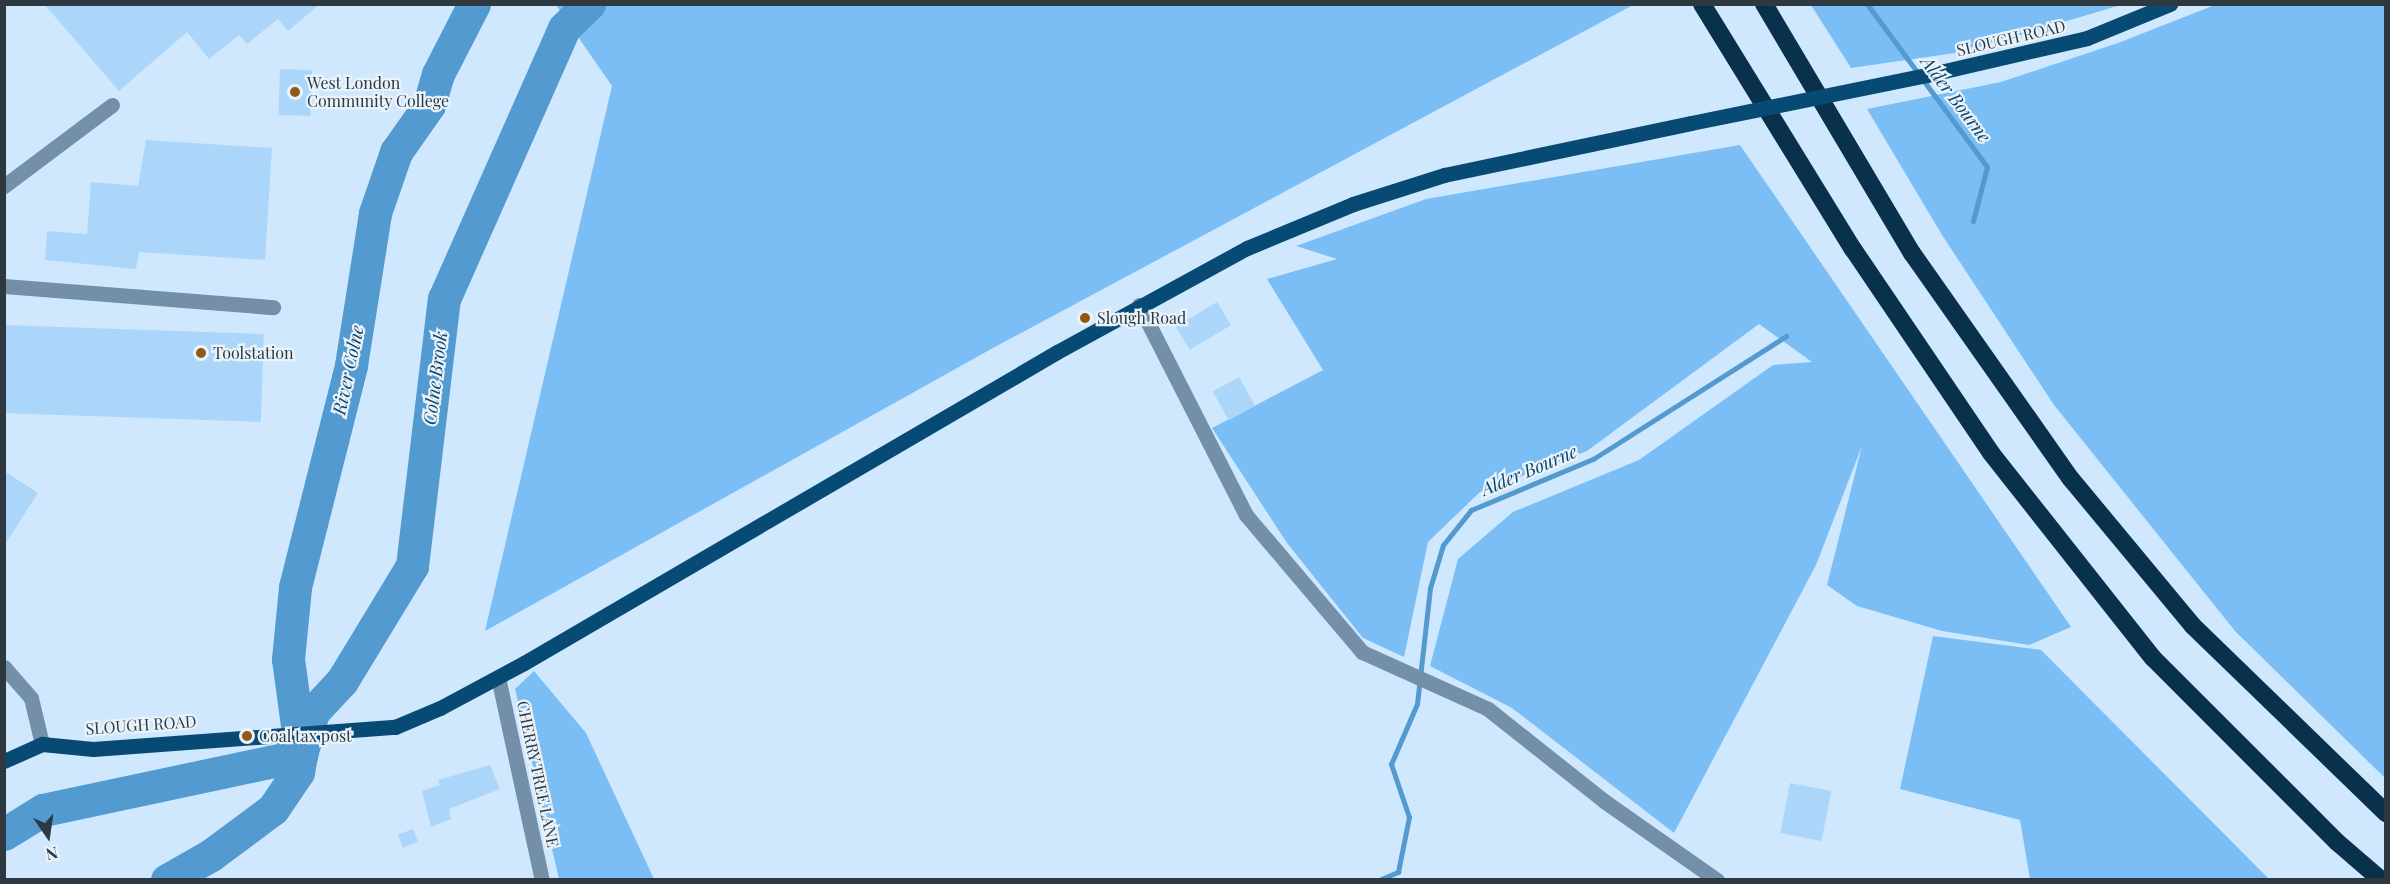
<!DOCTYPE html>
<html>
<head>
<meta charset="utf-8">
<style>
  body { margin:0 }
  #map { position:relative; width:2390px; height:884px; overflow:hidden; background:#cfe8fe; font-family:"Playfair Display",serif }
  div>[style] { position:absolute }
  .green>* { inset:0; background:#7abef5 }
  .stream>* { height:5px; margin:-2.5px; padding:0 2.5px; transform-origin:2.5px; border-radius:2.5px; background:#529ad0 }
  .river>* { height:33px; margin:-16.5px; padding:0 16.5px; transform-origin:16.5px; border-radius:16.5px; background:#529ad0 }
  .building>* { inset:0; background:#acd6f9; transform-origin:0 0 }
  .minor>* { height:15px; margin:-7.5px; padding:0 7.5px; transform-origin:7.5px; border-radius:7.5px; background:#7390a8 }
  .major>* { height:15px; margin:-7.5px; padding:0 7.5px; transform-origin:7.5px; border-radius:7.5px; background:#074a73 }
  .highway>* { height:18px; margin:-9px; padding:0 9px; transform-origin:9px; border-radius:9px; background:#09314c }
  .major-bridge>* { height:15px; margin:-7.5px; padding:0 7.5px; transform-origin:7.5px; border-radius:7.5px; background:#074a73 }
  .dots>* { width:16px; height:16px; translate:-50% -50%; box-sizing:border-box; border:3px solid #e9f3fc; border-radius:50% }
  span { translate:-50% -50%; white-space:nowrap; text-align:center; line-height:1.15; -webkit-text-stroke:4.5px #e9f3fc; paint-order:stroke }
  .street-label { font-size:16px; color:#2e3840 }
  .poi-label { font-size:16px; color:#2e3840 }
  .left { translate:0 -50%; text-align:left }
  .water-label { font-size:18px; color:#0b4368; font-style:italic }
  .frame { position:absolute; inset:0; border:6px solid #2e3840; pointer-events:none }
  .north { position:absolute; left:18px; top:806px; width:60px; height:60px; -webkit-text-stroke:4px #e9f3fc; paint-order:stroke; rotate:167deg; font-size:16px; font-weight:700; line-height:24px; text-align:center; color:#2e3840 }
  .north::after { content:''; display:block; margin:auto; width:21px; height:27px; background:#2e3840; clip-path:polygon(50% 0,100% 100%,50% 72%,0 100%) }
</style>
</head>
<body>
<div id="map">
  <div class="green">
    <i style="clip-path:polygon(556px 5px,1633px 5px,993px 348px,485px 631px,612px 86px)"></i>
    <i style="clip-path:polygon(1811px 5px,2121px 5px,1962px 52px,1851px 68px)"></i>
    <i style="clip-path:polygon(2215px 5px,2385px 5px,2385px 778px,2235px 631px,2054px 405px,1942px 235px,1867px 109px,2001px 82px,2118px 43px)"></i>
    <i style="clip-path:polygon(1740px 145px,2071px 627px,2029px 645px,1942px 631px,1857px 606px,1827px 585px,1862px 446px,1816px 565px,1674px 833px,1512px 708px,1430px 666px,1458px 559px,1513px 512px,1639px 460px,1773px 365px,1812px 362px,1759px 324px,1587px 451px,1480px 492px,1428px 542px,1404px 657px,1363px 638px,1287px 543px,1212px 428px,1323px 370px,1267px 279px,1337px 259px,1296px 246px,1426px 199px)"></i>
    <i style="clip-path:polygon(1933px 636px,2041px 650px,2269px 879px,2030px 879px,2020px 820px,1900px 789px)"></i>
    <i style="clip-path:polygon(534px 671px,586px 733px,654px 879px,559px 879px,515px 689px)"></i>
  </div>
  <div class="stream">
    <i style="left:1867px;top:4px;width:202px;rotate:53.6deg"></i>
    <i style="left:1987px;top:167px;width:56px;rotate:104.5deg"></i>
    <i style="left:1379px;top:880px;width:21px;rotate:-23deg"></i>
    <i style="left:1398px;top:872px;width:56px;rotate:-78.7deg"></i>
    <i style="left:1409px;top:817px;width:56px;rotate:-108.8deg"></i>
    <i style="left:1391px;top:764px;width:65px;rotate:-66.6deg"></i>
    <i style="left:1417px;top:704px;width:117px;rotate:-83.6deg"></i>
    <i style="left:1430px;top:588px;width:45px;rotate:-73.2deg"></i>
    <i style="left:1443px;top:545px;width:45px;rotate:-51.3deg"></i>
    <i style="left:1471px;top:510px;width:132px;rotate:-22.7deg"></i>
    <i style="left:1593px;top:459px;width:229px;rotate:-32.5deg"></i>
  </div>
  <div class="river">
    <i style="left:4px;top:834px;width:46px;rotate:-31.6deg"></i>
    <i style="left:43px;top:810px;width:264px;rotate:-12deg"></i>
    <i style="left:301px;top:755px;width:45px;rotate:-74.4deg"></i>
    <i style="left:313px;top:712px;width:42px;rotate:-46.9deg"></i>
    <i style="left:342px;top:681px;width:135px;rotate:-58.7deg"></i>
    <i style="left:412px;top:566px;width:269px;rotate:-83.2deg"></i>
    <i style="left:444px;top:299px;width:296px;rotate:-66.1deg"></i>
    <i style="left:564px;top:28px;width:35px;rotate:-44deg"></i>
    <i style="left:167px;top:880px;width:51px;rotate:-29.6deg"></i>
    <i style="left:211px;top:855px;width:77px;rotate:-36.6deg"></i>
    <i style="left:273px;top:809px;width:45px;rotate:-56deg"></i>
    <i style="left:298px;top:772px;width:17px;rotate:-80deg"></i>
    <i style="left:301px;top:755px;width:97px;rotate:-97.7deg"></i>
    <i style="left:288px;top:659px;width:72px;rotate:-84.4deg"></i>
    <i style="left:295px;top:587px;width:229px;rotate:-75.8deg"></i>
    <i style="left:351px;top:365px;width:154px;rotate:-81deg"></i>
    <i style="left:375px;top:213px;width:65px;rotate:-71deg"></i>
    <i style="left:396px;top:152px;width:57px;rotate:-54.9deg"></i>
    <i style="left:429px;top:105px;width:32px;rotate:-74deg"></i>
    <i style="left:438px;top:74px;width:79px;rotate:-62.8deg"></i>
  </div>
  <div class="building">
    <i style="clip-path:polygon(44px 4px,320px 4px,288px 31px,278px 19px,247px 44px,239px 35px,209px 59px,187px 32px,119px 91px)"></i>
    <i style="left:280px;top:69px;width:32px;height:46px;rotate:2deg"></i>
    <i style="clip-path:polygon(146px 140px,272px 148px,265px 260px,139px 252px,136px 269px,45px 260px,47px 231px,87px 234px,91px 182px,138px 186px)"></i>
    <i style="left:1217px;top:302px;width:27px;height:48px;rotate:59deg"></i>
    <i style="left:4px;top:325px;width:260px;height:88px;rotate:2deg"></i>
    <i style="left:1239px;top:377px;width:33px;height:30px;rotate:61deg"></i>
    <i style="clip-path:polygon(4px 471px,38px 493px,4px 546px)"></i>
    <i style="clip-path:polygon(490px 765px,500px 789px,449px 809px,451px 819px,431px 827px,422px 791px,440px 785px,438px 780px)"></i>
    <i style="left:1790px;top:783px;width:42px;height:51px;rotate:11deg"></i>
    <i style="left:413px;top:829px;width:14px;height:16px;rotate:69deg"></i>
  </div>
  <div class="minor">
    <i style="left:4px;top:186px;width:135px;rotate:-36.9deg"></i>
    <i style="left:4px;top:286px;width:270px;rotate:4.5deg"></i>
    <i style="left:1139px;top:305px;width:236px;rotate:63deg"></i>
    <i style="left:1246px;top:515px;width:180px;rotate:49.7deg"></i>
    <i style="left:1362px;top:652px;width:138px;rotate:24.3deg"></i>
    <i style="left:1488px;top:709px;width:148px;rotate:38.4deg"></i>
    <i style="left:1604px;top:801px;width:138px;rotate:35deg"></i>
    <i style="left:4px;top:667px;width:41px;rotate:48.9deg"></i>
    <i style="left:31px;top:698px;width:47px;rotate:76.6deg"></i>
    <i style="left:498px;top:677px;width:208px;rotate:77.8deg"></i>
  </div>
  <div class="major">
    <i style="left:1927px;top:75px;width:164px;rotate:-13deg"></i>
    <i style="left:2087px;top:38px;width:90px;rotate:-22.3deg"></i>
    <i style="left:4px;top:761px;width:42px;rotate:-24.1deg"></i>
    <i style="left:42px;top:744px;width:51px;rotate:5.6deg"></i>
    <i style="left:93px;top:749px;width:303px;rotate:-4.2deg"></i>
    <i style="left:395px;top:727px;width:49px;rotate:-22.9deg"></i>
    <i style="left:440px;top:708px;width:95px;rotate:-28.2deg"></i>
    <i style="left:524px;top:663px;width:617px;rotate:-30.26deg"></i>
    <i style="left:1057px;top:352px;width:217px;rotate:-28.7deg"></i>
    <i style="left:1247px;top:248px;width:115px;rotate:-22.5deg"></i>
    <i style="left:1353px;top:204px;width:96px;rotate:-17.7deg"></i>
    <i style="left:1444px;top:175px;width:252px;rotate:-11.9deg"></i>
  </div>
  <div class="highway">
    <i style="left:1702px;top:4px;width:288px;rotate:58.4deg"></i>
    <i style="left:1853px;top:249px;width:246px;rotate:55.9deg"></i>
    <i style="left:1991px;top:453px;width:261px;rotate:51.7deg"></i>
    <i style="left:2153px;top:658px;width:260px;rotate:45deg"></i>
    <i style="left:2337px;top:842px;width:58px;rotate:40.8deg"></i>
    <i style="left:1764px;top:4px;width:290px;rotate:59.3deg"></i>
    <i style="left:1912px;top:253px;width:276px;rotate:54.9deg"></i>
    <i style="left:2071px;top:479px;width:191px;rotate:50.3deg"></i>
    <i style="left:2193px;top:626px;width:269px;rotate:44.1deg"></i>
  </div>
  <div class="major-bridge">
    <i style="left:1691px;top:123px;width:241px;rotate:-11.5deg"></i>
  </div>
  <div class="dots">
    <i style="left:295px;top:92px;background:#925814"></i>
    <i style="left:1085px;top:318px;background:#925814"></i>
    <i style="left:201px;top:353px;background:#925814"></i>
    <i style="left:247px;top:736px;background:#925814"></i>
  </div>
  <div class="street-label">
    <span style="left:2011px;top:38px;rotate:-13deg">SLOUGH ROAD</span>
    <span style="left:141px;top:725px;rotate:-4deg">SLOUGH ROAD</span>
    <span style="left:538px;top:774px;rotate:78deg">CHERRY TREE LANE</span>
  </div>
  <div class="poi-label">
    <span class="left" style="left:307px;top:92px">West London<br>Community College</span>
    <span class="left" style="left:1097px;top:318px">Slough Road</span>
    <span class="left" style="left:213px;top:353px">Toolstation</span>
    <span class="left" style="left:259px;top:736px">Coal tax post</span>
  </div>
  <div class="water-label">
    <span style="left:1956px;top:99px;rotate:53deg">Alder Bourne</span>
    <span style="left:348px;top:370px;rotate:-78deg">River Colne</span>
    <span style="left:435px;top:378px;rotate:-83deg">Colne Brook</span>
    <span style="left:1529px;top:470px;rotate:-23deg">Alder Bourne</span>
  </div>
  <div class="frame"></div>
  <div class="north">N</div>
</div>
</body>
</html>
